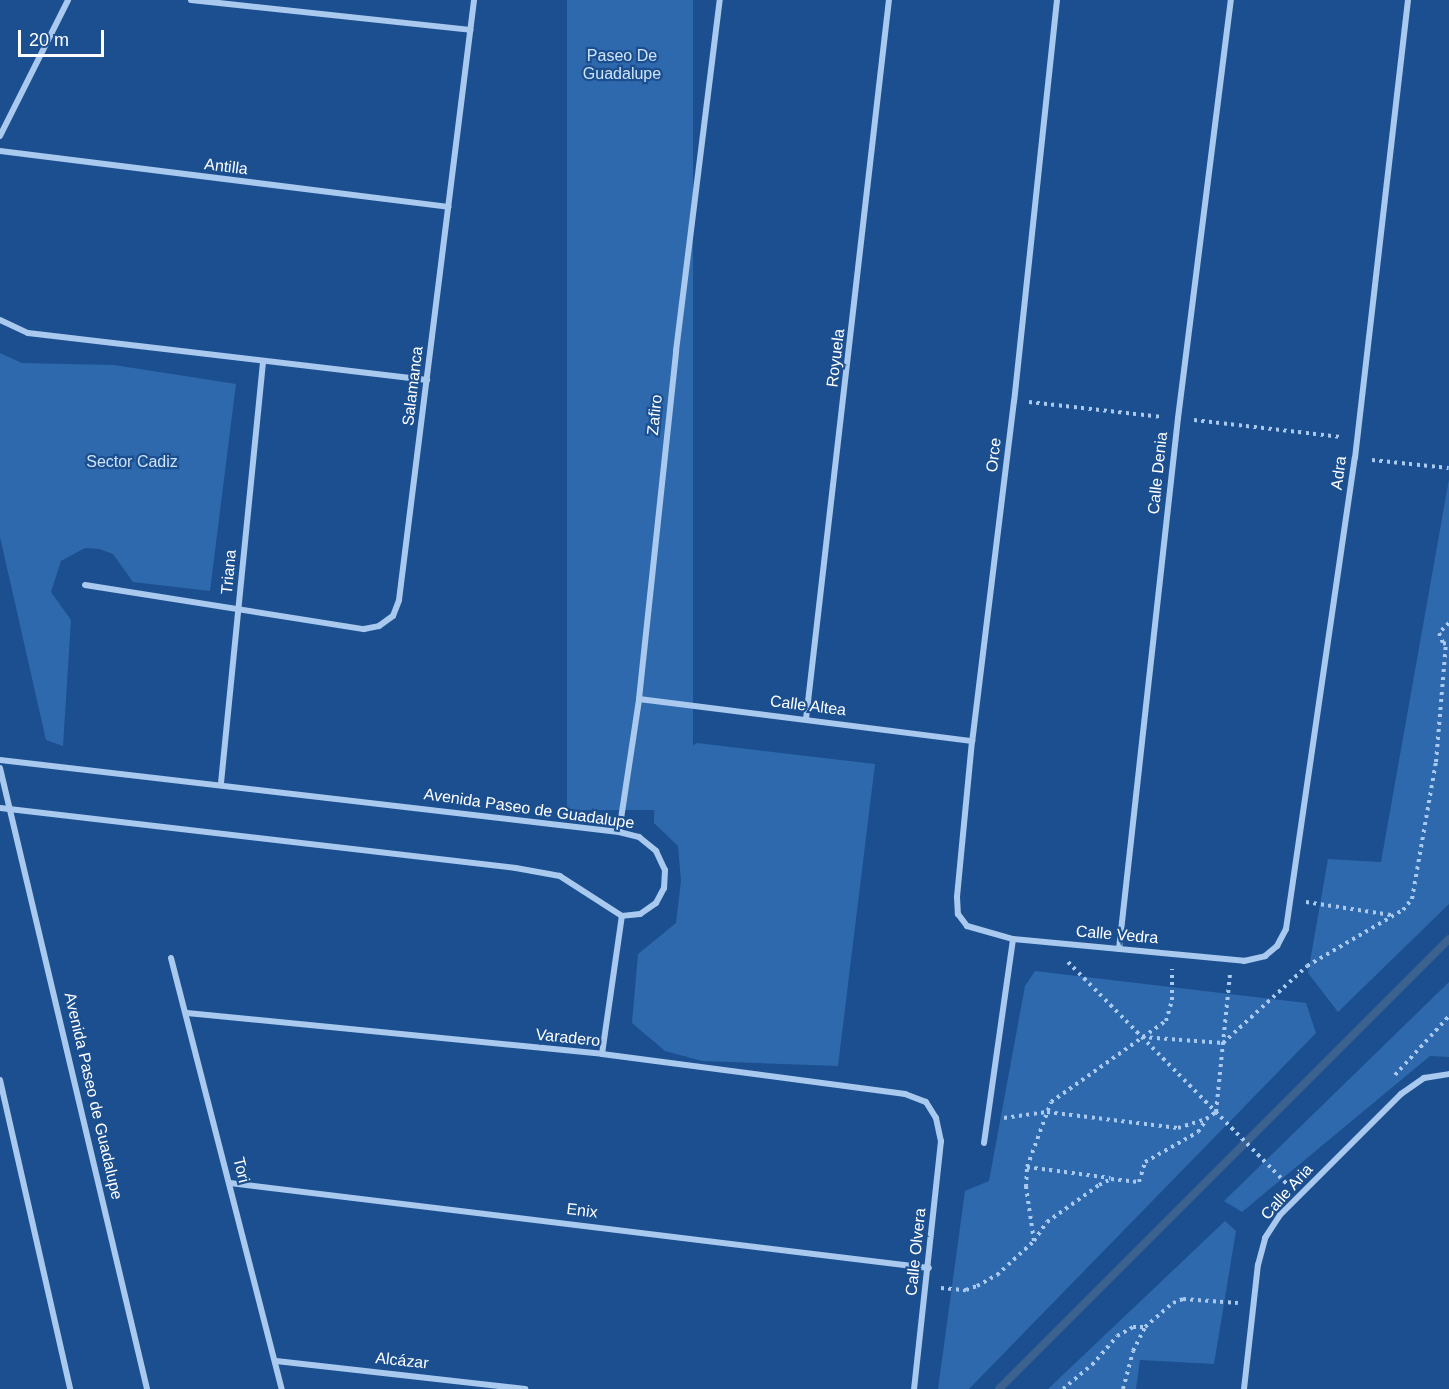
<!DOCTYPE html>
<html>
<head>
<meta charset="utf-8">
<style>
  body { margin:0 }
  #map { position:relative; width:1449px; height:1389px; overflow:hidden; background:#1b4f8f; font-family:Arial,sans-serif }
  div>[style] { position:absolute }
  .green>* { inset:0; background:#2e69ad; transform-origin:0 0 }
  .stream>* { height:8px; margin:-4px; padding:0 4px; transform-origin:4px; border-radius:4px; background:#3c6290 }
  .path>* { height:4px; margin-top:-2px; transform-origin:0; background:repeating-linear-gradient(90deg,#a9c9ee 0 3px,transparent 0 7.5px) }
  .minor>* { height:6px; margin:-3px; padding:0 3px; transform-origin:3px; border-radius:3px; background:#a9c9ee }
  span { translate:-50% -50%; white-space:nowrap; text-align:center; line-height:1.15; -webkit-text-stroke:4.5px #1b4f8f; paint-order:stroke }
  .park-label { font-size:16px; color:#cfe3fa }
  .street-label { font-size:16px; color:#fff }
  .scale { position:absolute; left:18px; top:30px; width:86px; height:27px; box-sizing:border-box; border:3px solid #fff; border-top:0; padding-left:8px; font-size:18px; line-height:21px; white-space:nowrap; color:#fff; -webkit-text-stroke:4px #1b4f8f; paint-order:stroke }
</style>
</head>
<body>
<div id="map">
  <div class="green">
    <i style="left:567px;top:0;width:126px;height:810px"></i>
    <i style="clip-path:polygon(0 353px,22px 363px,114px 365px,236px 384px,210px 591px,133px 582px,113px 554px,99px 549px,85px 548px,61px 561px,51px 592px,71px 620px,63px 746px,46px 740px,0 537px)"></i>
    <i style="clip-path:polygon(1449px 479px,1449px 904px,1338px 1012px,1308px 973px,1328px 859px,1381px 862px)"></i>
    <i style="clip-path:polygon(697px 743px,875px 764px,838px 1066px,702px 1061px,665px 1051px,632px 1023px,638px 954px,676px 923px,681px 881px,678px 846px,654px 823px,655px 767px)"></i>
    <i style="clip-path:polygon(1035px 971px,1306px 1003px,1316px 1033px,969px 1389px,938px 1389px,965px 1191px,989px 1181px,1025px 986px)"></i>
    <i style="clip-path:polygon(1449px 982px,1449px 1057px,1430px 1056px,1242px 1212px,1224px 1201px)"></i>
    <i style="clip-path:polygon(1225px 1221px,1236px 1231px,1214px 1364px,1140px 1360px,1136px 1389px,1048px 1389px)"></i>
  </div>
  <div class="stream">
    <i style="left:999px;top:1389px;width:636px;rotate:-45deg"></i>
  </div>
  <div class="path">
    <i style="left:1029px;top:402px;width:134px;rotate:6.4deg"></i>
    <i style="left:1194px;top:420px;width:148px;rotate:6.6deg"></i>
    <i style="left:1372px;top:460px;width:77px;rotate:5.9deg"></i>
    <i style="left:1449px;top:623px;width:14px;rotate:135deg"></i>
    <i style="left:1439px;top:633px;width:11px;rotate:68deg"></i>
    <i style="left:1443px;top:643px;width:6px;rotate:18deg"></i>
    <i style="left:1306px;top:902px;width:86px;rotate:8.7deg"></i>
    <i style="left:1068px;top:962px;width:313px;rotate:45.4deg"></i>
    <i style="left:1142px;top:1037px;width:81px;rotate:4.2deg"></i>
    <i style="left:1223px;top:1043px;width:114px;rotate:-42.5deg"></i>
    <i style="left:1307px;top:966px;width:111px;rotate:-30.3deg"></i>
    <i style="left:1403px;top:910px;width:14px;rotate:-51deg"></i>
    <i style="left:1412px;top:899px;width:139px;rotate:-80.1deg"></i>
    <i style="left:1436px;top:762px;width:118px;rotate:-85.2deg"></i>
    <i style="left:1395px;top:1075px;width:80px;rotate:-47.5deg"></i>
    <i style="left:1004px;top:1118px;width:43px;rotate:-7.9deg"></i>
    <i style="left:1047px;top:1112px;width:132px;rotate:7deg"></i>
    <i style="left:1178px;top:1128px;width:29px;rotate:-18deg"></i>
    <i style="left:1206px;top:1119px;width:12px;rotate:-35deg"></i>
    <i style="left:1216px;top:1112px;width:138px;rotate:-84.2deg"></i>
    <i style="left:1027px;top:1167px;width:84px;rotate:7.5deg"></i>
    <i style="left:1034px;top:1241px;width:23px;rotate:-56deg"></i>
    <i style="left:1047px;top:1222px;width:64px;rotate:-35.4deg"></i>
    <i style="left:1099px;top:1185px;width:13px;rotate:-27deg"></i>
    <i style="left:1111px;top:1179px;width:28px;rotate:6deg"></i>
    <i style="left:1139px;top:1182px;width:21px;rotate:-73deg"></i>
    <i style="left:1145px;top:1162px;width:61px;rotate:-29.5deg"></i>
    <i style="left:1198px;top:1132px;width:14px;rotate:-56deg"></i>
    <i style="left:941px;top:1288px;width:25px;rotate:5deg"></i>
    <i style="left:966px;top:1290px;width:12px;rotate:-20deg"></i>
    <i style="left:977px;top:1286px;width:23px;rotate:-29deg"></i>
    <i style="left:997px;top:1275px;width:50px;rotate:-42.6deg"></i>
    <i style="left:1034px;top:1241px;width:55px;rotate:-98.4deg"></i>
    <i style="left:1026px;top:1187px;width:20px;rotate:-87deg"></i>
    <i style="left:1027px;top:1167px;width:69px;rotate:-69.7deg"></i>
    <i style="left:1051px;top:1102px;width:141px;rotate:-35.2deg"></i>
    <i style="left:1166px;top:1021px;width:22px;rotate:-74deg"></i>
    <i style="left:1172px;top:1000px;width:31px;rotate:-90deg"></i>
    <i style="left:1063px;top:1389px;width:38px;rotate:-40deg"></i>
    <i style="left:1092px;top:1365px;width:38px;rotate:-49deg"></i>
    <i style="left:1117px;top:1336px;width:18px;rotate:-29deg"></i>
    <i style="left:1133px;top:1327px;width:12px"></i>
    <i style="left:1145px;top:1327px;width:37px;rotate:-41deg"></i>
    <i style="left:1173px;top:1303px;width:11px;rotate:-22deg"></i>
    <i style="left:1183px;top:1299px;width:55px;rotate:4.2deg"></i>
    <i style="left:1123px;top:1389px;width:39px;rotate:-75deg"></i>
    <i style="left:1133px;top:1351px;width:27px;rotate:-63deg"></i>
  </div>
  <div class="minor">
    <i style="left:191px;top:0;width:281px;rotate:6.1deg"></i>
    <i style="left:1057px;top:0;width:403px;rotate:96.1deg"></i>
    <i style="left:1014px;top:401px;width:343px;rotate:97deg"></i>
    <i style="left:972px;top:741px;width:157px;rotate:95.5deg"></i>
    <i style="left:957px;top:897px;width:17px;rotate:87deg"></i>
    <i style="left:958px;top:914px;width:15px;rotate:53deg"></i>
    <i style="left:967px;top:926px;width:48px;rotate:15.8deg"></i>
    <i style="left:1013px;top:939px;width:232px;rotate:5.4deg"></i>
    <i style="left:1244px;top:961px;width:22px;rotate:-13deg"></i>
    <i style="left:1265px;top:956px;width:16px;rotate:-40deg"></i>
    <i style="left:1277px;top:946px;width:19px;rotate:-62deg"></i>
    <i style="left:1286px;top:929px;width:476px;rotate:-81.7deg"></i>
    <i style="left:1355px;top:458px;width:461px;rotate:-83.4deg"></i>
    <i style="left:0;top:136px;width:152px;rotate:-63.4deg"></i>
    <i style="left:0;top:151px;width:452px;rotate:7.1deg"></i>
    <i style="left:0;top:320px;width:31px;rotate:25deg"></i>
    <i style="left:28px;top:333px;width:402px;rotate:6.7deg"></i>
    <i style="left:85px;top:585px;width:282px;rotate:9deg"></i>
    <i style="left:364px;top:629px;width:15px;rotate:-11deg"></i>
    <i style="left:379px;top:626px;width:17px;rotate:-36deg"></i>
    <i style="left:393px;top:616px;width:17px;rotate:-69deg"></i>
    <i style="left:399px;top:600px;width:605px;rotate:-82.87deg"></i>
    <i style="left:639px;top:699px;width:336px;rotate:7.2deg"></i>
    <i style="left:806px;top:719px;width:724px;rotate:-83.42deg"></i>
    <i style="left:0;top:760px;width:623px;rotate:6.63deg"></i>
    <i style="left:619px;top:832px;width:21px;rotate:14deg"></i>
    <i style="left:639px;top:837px;width:22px;rotate:39deg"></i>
    <i style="left:656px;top:851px;width:21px;rotate:65deg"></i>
    <i style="left:665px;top:870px;width:18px;rotate:93deg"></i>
    <i style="left:664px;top:888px;width:17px;rotate:118deg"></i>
    <i style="left:656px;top:903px;width:19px;rotate:145deg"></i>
    <i style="left:640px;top:914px;width:18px;rotate:174deg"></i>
    <i style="left:622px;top:916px;width:74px;rotate:-147.2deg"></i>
    <i style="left:560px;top:876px;width:45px;rotate:-169.7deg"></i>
    <i style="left:516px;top:868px;width:519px;rotate:-173.37deg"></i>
    <i style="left:0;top:768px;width:638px;rotate:76.68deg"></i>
    <i style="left:221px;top:783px;width:423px;rotate:-84.3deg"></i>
    <i style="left:619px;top:832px;width:134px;rotate:-81.4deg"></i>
    <i style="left:639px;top:699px;width:350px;rotate:-83.9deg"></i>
    <i style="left:676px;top:351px;width:354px;rotate:-82.9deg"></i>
    <i style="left:1119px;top:949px;width:534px;rotate:-83.66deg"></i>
    <i style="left:1178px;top:418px;width:421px;rotate:-82.8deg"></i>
    <i style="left:171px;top:958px;width:445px;rotate:75.6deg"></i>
    <i style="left:187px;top:1013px;width:417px;rotate:5.6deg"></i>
    <i style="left:602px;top:1054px;width:306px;rotate:7.5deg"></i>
    <i style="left:905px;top:1094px;width:22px;rotate:21deg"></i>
    <i style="left:926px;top:1102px;width:19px;rotate:58deg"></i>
    <i style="left:936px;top:1118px;width:24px;rotate:78deg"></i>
    <i style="left:941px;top:1141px;width:249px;rotate:96.2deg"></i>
    <i style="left:602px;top:1054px;width:139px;rotate:-81.8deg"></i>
    <i style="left:0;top:1080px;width:317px;rotate:77.2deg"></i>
    <i style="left:984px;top:1143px;width:206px;rotate:-81.9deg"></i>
    <i style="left:230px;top:1183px;width:704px;rotate:6.93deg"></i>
    <i style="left:276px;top:1361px;width:251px;rotate:6.4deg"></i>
    <i style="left:1244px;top:1389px;width:125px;rotate:-83.6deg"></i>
    <i style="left:1258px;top:1265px;width:28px;rotate:-75deg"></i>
    <i style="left:1265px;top:1238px;width:27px;rotate:-57deg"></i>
    <i style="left:1280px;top:1215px;width:171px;rotate:-45deg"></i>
    <i style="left:1401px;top:1094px;width:28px;rotate:-35deg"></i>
    <i style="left:1424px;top:1078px;width:25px;rotate:-9deg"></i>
  </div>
  <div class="park-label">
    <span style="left:622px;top:65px">Paseo De<br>Guadalupe</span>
    <span style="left:132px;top:462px">Sector Cadiz</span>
  </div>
  <div class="street-label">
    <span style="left:226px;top:167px;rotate:7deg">Antilla</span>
    <span style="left:836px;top:358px;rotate:-83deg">Royuela</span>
    <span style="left:413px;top:386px;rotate:-83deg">Salamanca</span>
    <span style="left:655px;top:415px;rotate:-84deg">Zafiro</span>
    <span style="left:994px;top:455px;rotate:-83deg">Orce</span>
    <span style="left:1158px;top:473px;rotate:-84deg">Calle Denia</span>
    <span style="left:1339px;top:473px;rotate:-82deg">Adra</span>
    <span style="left:229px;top:572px;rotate:-85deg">Triana</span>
    <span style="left:808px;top:706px;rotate:7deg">Calle Altea</span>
    <span style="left:529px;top:809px;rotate:8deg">Avenida Paseo de Guadalupe</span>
    <span style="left:1117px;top:935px;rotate:5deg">Calle Vedra</span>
    <span style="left:568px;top:1038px;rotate:6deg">Varadero</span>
    <span style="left:93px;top:1096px;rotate:77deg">Avenida Paseo de Guadalupe</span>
    <span style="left:241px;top:1170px;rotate:76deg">Tori</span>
    <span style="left:1287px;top:1192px;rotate:-48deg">Calle Aria</span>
    <span style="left:582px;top:1211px;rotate:7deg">Enix</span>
    <span style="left:916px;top:1252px;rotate:-84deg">Calle Olvera</span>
    <span style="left:402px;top:1361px;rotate:6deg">Alcázar</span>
  </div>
  <div class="scale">20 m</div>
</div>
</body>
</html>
